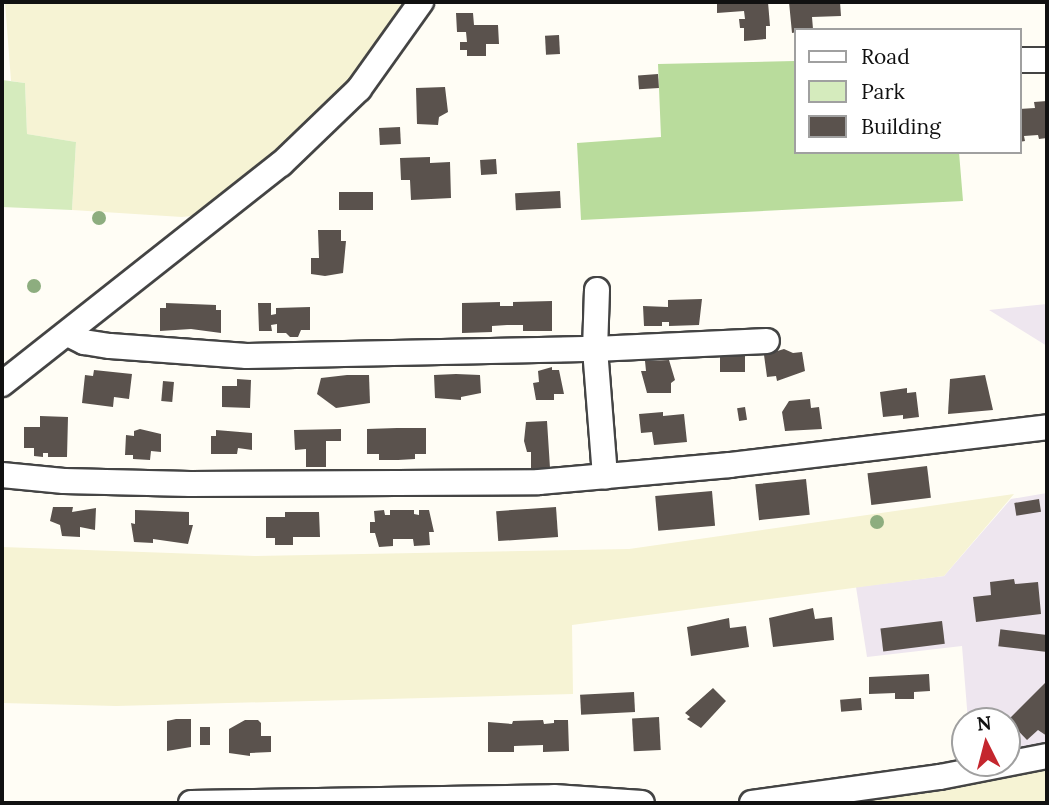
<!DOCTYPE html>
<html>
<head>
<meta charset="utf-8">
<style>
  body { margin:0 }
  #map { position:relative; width:1049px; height:805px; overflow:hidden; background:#fffdf5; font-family:Lora,serif }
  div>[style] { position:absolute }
  .industrial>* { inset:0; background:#eee6ef }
  .farmland>* { inset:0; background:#f6f3d4 }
  .green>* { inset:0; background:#d5ebbd }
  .forest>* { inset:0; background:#b9dc9c }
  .building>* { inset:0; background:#5a524d; transform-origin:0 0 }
  .roads { filter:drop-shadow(2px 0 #444) drop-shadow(-2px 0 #444) drop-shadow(0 2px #444) drop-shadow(0 -2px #444) }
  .minor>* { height:24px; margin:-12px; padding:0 12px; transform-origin:12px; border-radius:12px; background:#fff }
  .trees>* { width:14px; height:14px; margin:-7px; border-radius:50%; background:#8dad7f }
  span { translate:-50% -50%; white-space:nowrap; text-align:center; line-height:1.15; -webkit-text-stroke:7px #fff; paint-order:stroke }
  .frame { position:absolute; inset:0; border:4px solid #111; pointer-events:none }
  .legend { position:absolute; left:794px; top:28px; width:228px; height:126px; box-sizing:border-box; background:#fff; border:2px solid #a0a0a0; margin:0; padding:9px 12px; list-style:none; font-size:21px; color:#111 }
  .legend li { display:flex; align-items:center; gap:14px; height:35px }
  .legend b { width:35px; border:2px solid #a0a0a0 }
  .north { position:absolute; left:951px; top:707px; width:70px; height:70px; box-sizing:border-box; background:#fff; border:2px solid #a0a0a0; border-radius:50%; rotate:354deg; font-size:19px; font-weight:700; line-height:28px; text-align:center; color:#111 }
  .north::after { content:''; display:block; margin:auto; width:24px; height:32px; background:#c4262e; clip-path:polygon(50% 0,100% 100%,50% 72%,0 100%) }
</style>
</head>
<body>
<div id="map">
  <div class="industrial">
    <i style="clip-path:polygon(1047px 304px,1047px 346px,989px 310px,1027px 306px)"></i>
    <i style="clip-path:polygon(1047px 493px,1047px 753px,1007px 759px,1007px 721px,968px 721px,962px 646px,867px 657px,856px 587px,944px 576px,1011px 499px)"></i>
  </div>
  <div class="farmland">
    <i style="clip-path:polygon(5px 2px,409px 2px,341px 94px,292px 140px,200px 215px,182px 217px,72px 210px,76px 142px,27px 134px,25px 83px,11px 81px)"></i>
    <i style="clip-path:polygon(1014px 494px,944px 576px,572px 625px,573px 694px,116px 706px,2px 703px,2px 547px,255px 556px,629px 549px)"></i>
    <i style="clip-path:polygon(1047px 765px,1047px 803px,780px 803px)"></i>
  </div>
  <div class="green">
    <i style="clip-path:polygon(2px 80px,25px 83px,27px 134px,76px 142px,72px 210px,2px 207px)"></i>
  </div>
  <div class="forest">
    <i style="clip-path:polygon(795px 61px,795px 152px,959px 152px,963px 201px,581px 220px,577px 143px,661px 137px,658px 64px)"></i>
  </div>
  <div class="building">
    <i style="clip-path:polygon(717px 2px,768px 2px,770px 26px,766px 26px,766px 39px,744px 41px,744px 28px,740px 28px,739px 19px,745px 19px,744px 11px,717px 13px)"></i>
    <i style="clip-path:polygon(789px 2px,840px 2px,841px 16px,812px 17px,813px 29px,792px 33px)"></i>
    <i style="clip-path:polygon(456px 13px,473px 13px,474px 25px,498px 25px,499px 44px,486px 44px,486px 56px,467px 56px,467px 50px,460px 50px,460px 42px,467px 42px,466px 32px,457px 32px)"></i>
    <i style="left:559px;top:35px;width:19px;height:14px;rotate:87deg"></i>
    <i style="left:658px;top:74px;width:14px;height:20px;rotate:86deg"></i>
    <i style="clip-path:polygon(445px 87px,448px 112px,439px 117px,438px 125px,417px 124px,416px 88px)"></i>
    <i style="clip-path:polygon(1047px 101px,1047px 138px,1039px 139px,1038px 135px,1024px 136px,1025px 141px,1019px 142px,1019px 109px,1035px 108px,1034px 102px)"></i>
    <i style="left:400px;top:127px;width:17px;height:21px;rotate:87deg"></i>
    <i style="clip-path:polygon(430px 157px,430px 163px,450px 162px,451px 198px,411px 200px,410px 180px,401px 180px,400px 158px)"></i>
    <i style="left:496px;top:159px;width:15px;height:16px;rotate:86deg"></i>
    <i style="left:560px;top:191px;width:17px;height:45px;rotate:87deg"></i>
    <i style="left:339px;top:192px;width:34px;height:18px"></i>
    <i style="clip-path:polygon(318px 230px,341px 230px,341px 241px,346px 241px,343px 273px,325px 276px,311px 274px,311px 258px,319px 258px)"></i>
    <i style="clip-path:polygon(702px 299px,699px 325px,669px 326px,669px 322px,662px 322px,662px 326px,644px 326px,643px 306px,668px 307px,668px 300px)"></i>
    <i style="clip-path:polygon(552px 301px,552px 331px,523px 331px,523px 325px,507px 325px,492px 326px,492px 332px,462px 333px,462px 303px,500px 302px,500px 306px,513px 306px,513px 302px)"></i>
    <i style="clip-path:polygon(166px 303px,216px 305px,216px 310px,221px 310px,221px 333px,191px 329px,160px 331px,160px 308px,166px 308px)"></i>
    <i style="clip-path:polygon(258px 303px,271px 303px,271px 315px,276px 314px,276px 308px,310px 307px,310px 330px,301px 330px,298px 337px,290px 337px,286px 333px,277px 333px,277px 324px,271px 325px,272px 331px,259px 331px)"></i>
    <i style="clip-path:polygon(784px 349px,793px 353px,802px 352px,805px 371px,777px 381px,776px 376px,767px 377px,764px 355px)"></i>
    <i style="left:745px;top:354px;width:18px;height:25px;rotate:90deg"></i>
    <i style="clip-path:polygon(669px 360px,675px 380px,671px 383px,671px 393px,647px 393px,641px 371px,646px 371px,645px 361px)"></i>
    <i style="clip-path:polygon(552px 367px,552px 370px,559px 370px,564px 394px,554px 394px,554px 400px,536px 400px,533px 383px,539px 382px,538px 371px)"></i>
    <i style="clip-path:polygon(94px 370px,132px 374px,129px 399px,114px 397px,113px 407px,82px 403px,85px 375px,93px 376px)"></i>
    <i style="clip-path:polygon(456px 374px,480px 375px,481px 393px,461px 397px,461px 400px,435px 398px,434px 375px)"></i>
    <i style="clip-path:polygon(347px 375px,369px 375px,370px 403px,336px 408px,317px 394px,321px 378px)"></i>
    <i style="clip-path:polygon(985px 375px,993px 410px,948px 414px,950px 379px)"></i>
    <i style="clip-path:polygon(237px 379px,251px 380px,250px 408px,222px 407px,222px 386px,237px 386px)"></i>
    <i style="left:163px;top:381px;width:11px;height:20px;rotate:5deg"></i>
    <i style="clip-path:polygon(907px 388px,907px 393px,916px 392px,919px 417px,903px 419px,903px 415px,883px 417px,880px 392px)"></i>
    <i style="clip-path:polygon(810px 399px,811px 408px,819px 407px,822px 429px,785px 431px,782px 412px,789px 401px)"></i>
    <i style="left:745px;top:407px;width:13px;height:8px;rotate:81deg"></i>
    <i style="clip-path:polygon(663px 412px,663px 416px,684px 414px,687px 442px,654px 445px,652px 432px,641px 433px,639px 414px)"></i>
    <i style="clip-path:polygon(40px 416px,68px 417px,67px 457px,48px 457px,48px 453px,43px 453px,43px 457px,34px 456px,34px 448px,24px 448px,24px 427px,40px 427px)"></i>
    <i style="clip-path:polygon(547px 421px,550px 468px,531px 468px,531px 452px,527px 452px,524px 441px,526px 422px)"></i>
    <i style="clip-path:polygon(397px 428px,426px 428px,426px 454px,415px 454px,415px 459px,398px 460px,379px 460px,379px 454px,367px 454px,367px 429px)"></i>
    <i style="clip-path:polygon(140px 429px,161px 434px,161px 452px,151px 451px,150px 460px,133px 459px,133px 455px,125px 455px,126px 435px,134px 436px,134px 431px)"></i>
    <i style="clip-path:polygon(341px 429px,341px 441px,326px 441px,326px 467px,306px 467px,306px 449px,295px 450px,294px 430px)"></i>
    <i style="clip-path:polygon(216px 430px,252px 433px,252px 450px,238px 448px,237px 454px,211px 454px,211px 436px,216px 436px)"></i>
    <i style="left:927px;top:466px;width:32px;height:60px;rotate:83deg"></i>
    <i style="left:806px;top:479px;width:36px;height:51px;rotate:84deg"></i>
    <i style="left:712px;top:491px;width:35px;height:57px;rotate:85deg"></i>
    <i style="left:1039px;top:499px;width:13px;height:25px;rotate:81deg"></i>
    <i style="clip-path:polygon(53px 507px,73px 507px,72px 512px,96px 508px,95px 530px,80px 527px,80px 537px,62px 536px,60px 525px,50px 521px)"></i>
    <i style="left:556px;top:507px;width:30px;height:60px;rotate:86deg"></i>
    <i style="clip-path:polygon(135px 510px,189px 512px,189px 525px,193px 525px,188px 544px,153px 539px,153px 543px,134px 542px,131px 523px,135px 524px)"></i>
    <i style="clip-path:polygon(384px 510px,385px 515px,390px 515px,390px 510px,414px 510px,414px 514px,419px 515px,419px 510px,429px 510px,434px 532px,429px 532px,430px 545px,414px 546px,413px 539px,393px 539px,393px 546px,379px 547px,375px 533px,370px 533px,370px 522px,375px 522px,374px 511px)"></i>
    <i style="clip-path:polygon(285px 512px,319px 512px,320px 537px,293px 537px,293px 545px,275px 545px,275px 538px,266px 538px,266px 517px,285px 517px)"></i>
    <i style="clip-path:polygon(1014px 579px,1015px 584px,1038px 582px,1041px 614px,976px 622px,973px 597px,991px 595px,990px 582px)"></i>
    <i style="clip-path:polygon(813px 608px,815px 619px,832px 617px,834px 640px,773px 647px,769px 618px)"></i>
    <i style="clip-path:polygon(729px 618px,730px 628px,746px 626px,749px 647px,691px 656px,687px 627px)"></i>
    <i style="left:942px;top:621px;width:23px;height:62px;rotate:83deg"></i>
    <i style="left:1047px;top:635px;width:17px;height:47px;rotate:97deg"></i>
    <i style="clip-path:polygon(929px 674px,930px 691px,914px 692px,914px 699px,895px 699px,895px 693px,869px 694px,869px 677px)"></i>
    <i style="clip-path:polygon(1047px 681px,1047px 736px,1038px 730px,1027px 740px,1008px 720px)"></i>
    <i style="clip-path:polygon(713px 688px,726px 701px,701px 728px,687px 719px,690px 717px,685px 713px)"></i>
    <i style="left:634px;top:692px;width:20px;height:54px;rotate:87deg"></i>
    <i style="left:861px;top:698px;width:12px;height:21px;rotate:85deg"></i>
    <i style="left:659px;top:717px;width:33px;height:27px;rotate:87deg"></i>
    <i style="clip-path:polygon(176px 719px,191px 719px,191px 747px,167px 751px,167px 721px)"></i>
    <i style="clip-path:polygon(245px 720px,258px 720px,261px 723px,261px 736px,271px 736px,271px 752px,250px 753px,250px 756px,229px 753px,229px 729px)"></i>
    <i style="clip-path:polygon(543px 720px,544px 724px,554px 723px,554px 720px,568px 720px,569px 751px,543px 752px,543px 745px,514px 746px,514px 752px,488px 752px,488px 722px,512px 724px,513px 721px)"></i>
    <i style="left:200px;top:727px;width:10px;height:18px"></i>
  </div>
  <div class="roads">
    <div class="minor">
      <i style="left:1019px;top:60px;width:28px"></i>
      <i style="left:597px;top:290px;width:59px;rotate:91.9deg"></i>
      <i style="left:595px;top:349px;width:128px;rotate:85.5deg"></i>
      <i style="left:68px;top:334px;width:18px;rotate:27deg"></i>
      <i style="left:84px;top:342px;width:26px;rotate:9deg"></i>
      <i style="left:110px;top:346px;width:137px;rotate:4.2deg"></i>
      <i style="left:247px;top:356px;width:348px;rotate:-1.2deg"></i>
      <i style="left:595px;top:349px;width:172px;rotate:-2.7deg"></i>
      <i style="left:2px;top:384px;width:355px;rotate:-38.3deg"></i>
      <i style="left:281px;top:164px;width:108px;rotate:-43.9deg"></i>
      <i style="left:359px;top:89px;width:107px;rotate:-54.5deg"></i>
      <i style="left:2px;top:475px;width:62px;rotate:5.5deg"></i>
      <i style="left:64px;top:481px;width:126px;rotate:1.4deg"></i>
      <i style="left:190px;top:484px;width:349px;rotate:-0.3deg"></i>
      <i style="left:539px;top:482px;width:192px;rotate:-5.1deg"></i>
      <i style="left:730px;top:465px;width:319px;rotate:-6.8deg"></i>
      <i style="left:191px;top:803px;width:363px;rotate:-0.9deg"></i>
      <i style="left:554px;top:797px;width:88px;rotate:3.9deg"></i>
      <i style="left:752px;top:803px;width:190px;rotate:-7.9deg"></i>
      <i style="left:940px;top:777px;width:109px;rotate:-11.1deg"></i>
    </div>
  </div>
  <div class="trees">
    <i style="left:99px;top:218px"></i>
    <i style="left:34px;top:286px"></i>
    <i style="left:877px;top:522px"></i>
  </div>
  <div class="frame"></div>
  <ul class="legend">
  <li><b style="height:9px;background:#fff"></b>Road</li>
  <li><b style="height:19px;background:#d5ebbd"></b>Park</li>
  <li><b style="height:19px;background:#5a524d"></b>Building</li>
  </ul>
  <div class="north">N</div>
</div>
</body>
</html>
